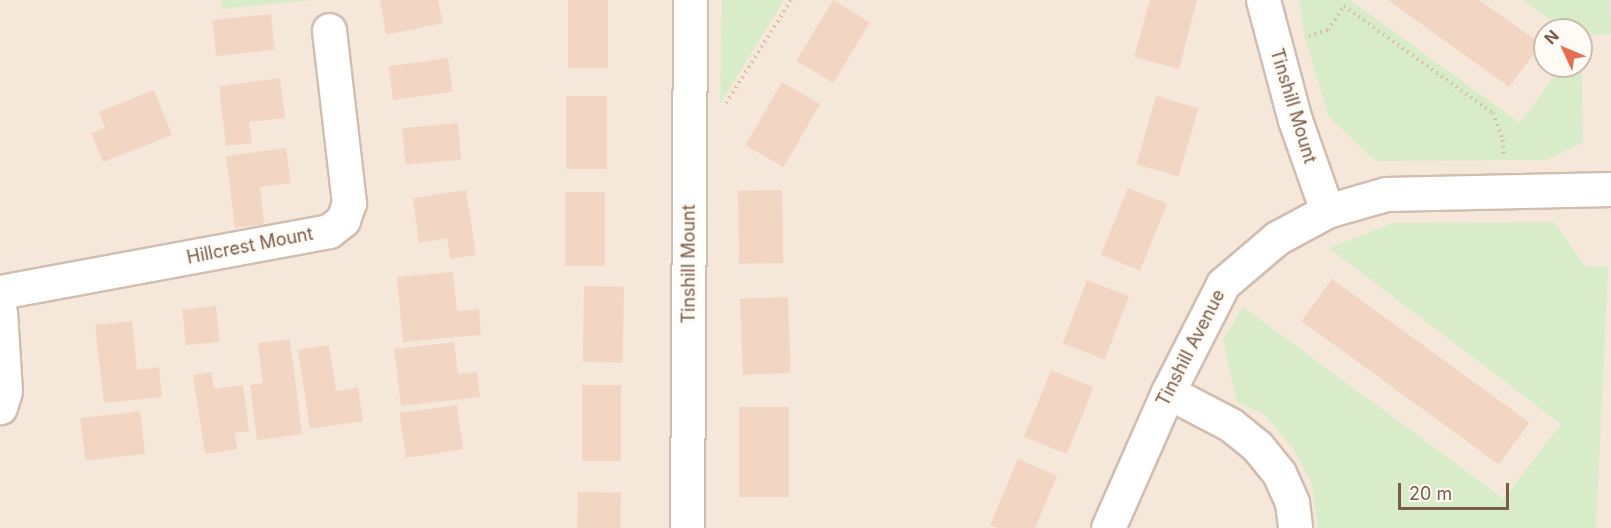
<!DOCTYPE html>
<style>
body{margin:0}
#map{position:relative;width:1611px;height:528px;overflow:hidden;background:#fdf6ec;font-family:Inter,sans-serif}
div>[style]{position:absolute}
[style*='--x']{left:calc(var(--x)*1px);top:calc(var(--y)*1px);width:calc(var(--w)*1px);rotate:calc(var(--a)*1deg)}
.residential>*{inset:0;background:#f5e8da}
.green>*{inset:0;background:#d8ecc9}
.building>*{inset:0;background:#f3d5c3;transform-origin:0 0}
.path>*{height:4px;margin-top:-2px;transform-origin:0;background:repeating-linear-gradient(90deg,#d9b8a5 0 1.5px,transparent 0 6px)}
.roads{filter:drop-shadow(2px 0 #d1beb0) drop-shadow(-2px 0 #d1beb0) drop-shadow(0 2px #d1beb0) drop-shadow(0 -2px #d1beb0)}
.street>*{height:33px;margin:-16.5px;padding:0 16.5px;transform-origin:16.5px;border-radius:16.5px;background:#fff}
span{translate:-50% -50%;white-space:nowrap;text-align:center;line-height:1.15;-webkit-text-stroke:4.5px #fffaf3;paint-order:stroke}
.street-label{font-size:18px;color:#7a5c4d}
.north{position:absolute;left:1533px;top:18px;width:60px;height:60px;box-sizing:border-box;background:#fffaf3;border:2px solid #cabbb1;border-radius:50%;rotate:314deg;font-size:16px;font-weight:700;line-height:24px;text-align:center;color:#7a5c4d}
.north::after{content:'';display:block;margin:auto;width:21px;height:27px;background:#e76f51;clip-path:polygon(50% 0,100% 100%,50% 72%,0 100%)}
.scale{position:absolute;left:1398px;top:483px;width:111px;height:27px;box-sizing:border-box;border:3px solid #7a5c4d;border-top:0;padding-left:8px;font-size:18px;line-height:21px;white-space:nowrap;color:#7a5c4d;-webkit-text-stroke:4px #fffaf3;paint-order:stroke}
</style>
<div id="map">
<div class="residential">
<div style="clip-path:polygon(evenodd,0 0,1611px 0,1611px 528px,0 528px,0 0,1545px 30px,1581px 30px,1581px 66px,1545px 66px,1545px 30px)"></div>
</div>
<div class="green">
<div style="clip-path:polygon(221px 0,312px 0,221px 9px)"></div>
<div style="clip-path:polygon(722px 0,784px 0,720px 104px)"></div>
<div style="clip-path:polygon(1299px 0,1350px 0,1520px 123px,1561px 66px,1581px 66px,1581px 46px,1583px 142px,1546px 160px,1376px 161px,1329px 117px,1304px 35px)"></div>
<div style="clip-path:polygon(1523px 0,1610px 0,1611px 34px,1581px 35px,1581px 30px,1559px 30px,1558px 25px)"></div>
<div style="clip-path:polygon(1554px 222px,1585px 266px,1608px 267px,1596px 528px,1318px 528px,1312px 484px,1293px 448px,1265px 415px,1237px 402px,1223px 340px,1243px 307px,1504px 499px,1561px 424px,1329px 248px,1393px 223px)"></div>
</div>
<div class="building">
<div style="clip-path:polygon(380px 0,438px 0,443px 23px,386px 35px)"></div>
<div style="left:568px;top:0;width:40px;height:68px"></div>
<div style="left:833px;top:0;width:43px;height:71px;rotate:31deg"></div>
<div style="clip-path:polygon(1150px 0,1197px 0,1179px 69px,1134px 57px)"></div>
<div style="clip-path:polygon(1388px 0,1479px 0,1541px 44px,1509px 87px)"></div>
<div style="left:271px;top:14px;width:36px;height:59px;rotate:84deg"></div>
<div style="left:448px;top:58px;width:34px;height:60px;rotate:82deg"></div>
<div style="clip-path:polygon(280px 78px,285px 118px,249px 122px,252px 143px,226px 146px,219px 86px)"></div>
<div style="left:782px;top:82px;width:44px;height:73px;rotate:30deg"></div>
<div style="clip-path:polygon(154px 90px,172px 135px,103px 162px,91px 133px,105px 128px,99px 112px)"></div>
<div style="left:566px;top:96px;width:41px;height:73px"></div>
<div style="left:1156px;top:96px;width:44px;height:71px;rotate:16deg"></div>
<div style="left:458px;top:123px;width:37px;height:56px;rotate:85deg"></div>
<div style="clip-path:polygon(286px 148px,291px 183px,260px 187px,264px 224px,235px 228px,226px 156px)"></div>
<div style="left:1128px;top:188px;width:42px;height:72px;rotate:22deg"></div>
<div style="clip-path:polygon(466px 190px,476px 255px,450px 259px,447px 238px,419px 243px,413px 198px)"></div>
<div style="left:782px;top:190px;width:73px;height:44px;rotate:89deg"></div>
<div style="left:565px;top:192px;width:40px;height:74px"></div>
<div style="clip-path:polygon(453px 272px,457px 311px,479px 309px,481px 335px,403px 342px,397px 277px)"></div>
<div style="left:1332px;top:279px;width:244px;height:52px;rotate:36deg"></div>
<div style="left:1087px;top:280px;width:45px;height:68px;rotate:21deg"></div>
<div style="left:584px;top:286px;width:40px;height:76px;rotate:1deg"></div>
<div style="left:788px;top:297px;width:76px;height:48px;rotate:88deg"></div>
<div style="left:216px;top:306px;width:36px;height:34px;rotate:84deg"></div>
<div style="clip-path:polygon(132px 321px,137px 370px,159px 367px,162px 397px,104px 403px,95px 325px)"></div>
<div style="clip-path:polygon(290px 339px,302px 434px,257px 440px,250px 385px,263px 383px,258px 343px)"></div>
<div style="clip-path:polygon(454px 342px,458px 374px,477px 372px,480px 397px,401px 406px,394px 349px)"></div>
<div style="clip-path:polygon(329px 345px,336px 391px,358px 387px,363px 421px,310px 429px,298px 350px)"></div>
<div style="left:1051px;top:370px;width:46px;height:72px;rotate:22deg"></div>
<div style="clip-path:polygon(211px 372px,214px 389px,243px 385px,249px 431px,235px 433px,237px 449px,205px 454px,193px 375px)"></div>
<div style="left:582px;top:385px;width:39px;height:76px"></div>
<div style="left:457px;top:405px;width:45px;height:58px;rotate:82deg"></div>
<div style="left:739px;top:407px;width:50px;height:90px"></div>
<div style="left:140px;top:411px;width:43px;height:60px;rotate:83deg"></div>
<div style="clip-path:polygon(1018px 459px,1057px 476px,1035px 528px,998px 528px,990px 525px)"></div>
<div style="left:578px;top:492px;width:43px;height:36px;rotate:1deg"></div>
</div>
<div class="path">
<div style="--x:1309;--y:36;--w:20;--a:-18"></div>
<div style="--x:1328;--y:30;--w:29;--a:-56"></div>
<div style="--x:1344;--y:6;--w:183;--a:35.7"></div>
<div style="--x:1493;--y:113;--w:29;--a:70"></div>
<div style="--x:1503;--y:140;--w:17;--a:87"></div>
<div style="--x:726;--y:103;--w:122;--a:-57.7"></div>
</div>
<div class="roads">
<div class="street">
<div style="--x:1263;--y:0;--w:124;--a:75.1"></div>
<div style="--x:1295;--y:120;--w:96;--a:70.6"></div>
<div style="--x:0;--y:292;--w:335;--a:-10.5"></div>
<div style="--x:329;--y:231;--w:18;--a:-38"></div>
<div style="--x:343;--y:220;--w:18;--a:-71"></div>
<div style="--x:349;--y:203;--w:174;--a:-96.6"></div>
<div style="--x:0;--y:312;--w:79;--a:86.4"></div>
<div style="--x:5;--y:391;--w:17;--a:107"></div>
<div style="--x:1168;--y:392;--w:71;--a:27.6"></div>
<div style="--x:1231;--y:425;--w:33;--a:39"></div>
<div style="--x:1257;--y:446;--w:35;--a:51"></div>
<div style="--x:1279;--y:473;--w:32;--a:66"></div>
<div style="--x:1292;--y:502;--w:26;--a:83"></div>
<div style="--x:687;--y:528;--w:528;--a:-89.67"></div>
<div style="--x:1108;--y:528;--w:149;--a:-66.2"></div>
<div style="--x:1168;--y:392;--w:121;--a:-63"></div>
<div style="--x:1223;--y:284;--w:71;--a:-40.4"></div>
<div style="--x:1277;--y:238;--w:57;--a:-28.4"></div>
<div style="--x:1327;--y:211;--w:61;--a:-16.1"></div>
<div style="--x:1386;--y:194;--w:225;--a:-1.3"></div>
</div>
</div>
<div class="street-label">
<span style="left:1293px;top:106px;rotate:73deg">Tinshill Mount</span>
<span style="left:250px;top:246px;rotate:-11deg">Hillcrest Mount</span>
<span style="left:689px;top:264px;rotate:-90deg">Tinshill Mount</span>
<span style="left:1191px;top:348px;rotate:-63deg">Tinshill Avenue</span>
</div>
<div class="north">N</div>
<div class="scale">20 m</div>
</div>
